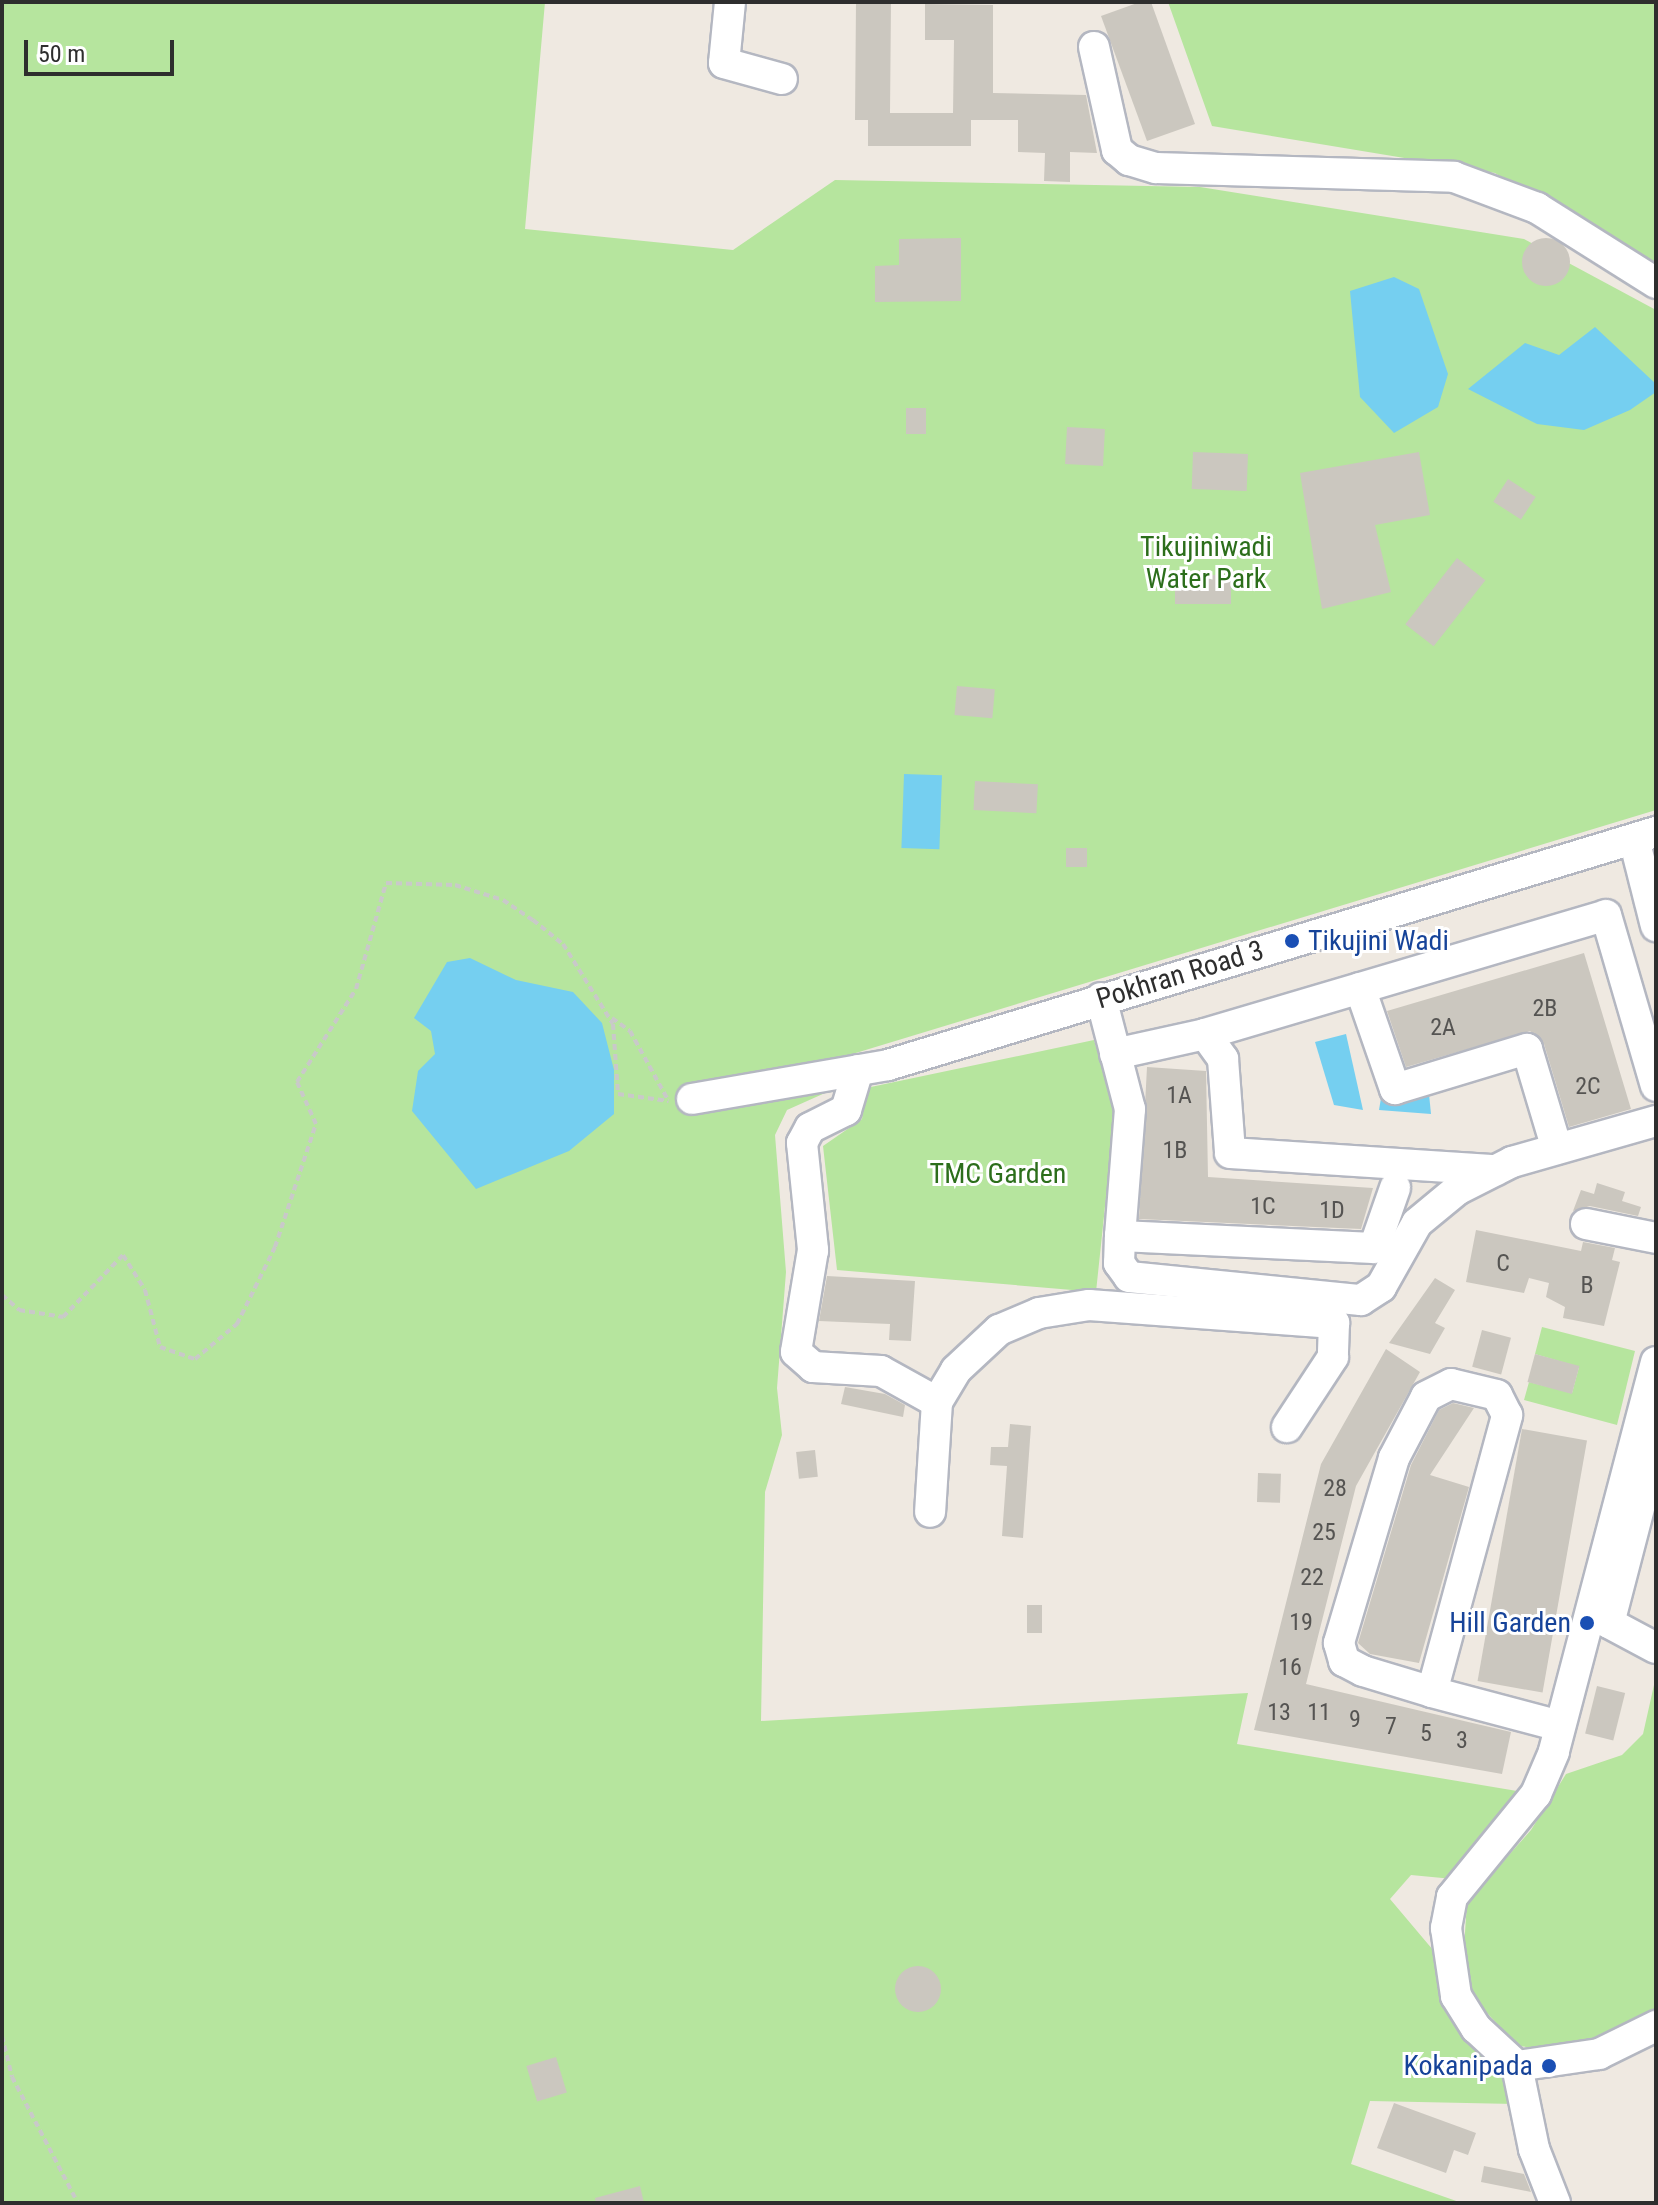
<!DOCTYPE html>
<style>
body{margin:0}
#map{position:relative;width:1658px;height:2205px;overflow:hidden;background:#efe9e1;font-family:"Roboto Condensed",sans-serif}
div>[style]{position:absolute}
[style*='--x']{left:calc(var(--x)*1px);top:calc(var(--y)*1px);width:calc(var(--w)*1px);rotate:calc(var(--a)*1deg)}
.green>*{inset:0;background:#b6e59e}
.water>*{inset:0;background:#75cff0;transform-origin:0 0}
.building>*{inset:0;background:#cbc7bf;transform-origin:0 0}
.round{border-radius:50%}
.path>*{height:4px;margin-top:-2px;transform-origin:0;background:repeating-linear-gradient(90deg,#c9c9c9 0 6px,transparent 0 10px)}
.roads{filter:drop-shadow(2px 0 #b4b7c1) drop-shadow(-2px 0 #b4b7c1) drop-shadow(0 2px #b4b7c1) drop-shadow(0 -2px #b4b7c1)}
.minor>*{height:30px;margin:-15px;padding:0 15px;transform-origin:15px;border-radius:15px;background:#fff}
.dots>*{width:22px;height:22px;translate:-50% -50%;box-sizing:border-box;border:4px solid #fff;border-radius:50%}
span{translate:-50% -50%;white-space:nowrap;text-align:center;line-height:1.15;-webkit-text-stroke:6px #fff;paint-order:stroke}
.number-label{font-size:24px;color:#555452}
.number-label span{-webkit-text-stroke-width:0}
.park-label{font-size:28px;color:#2c6e1b}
.transit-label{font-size:28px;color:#164399}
.left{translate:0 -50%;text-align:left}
.right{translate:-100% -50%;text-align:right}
.street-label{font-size:28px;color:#2e2e2e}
.frame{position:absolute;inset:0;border:4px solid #2e2e2e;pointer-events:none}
.scale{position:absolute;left:24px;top:40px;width:150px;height:36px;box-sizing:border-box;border:4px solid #2e2e2e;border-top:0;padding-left:10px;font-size:24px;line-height:28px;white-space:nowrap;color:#2e2e2e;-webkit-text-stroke:6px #fff;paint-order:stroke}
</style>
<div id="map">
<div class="green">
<div style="clip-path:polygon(2px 2px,545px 2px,525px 229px,733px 250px,835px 180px,1200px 187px,1524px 239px,1656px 310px,1656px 810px,836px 1059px,834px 1089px,787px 1110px,775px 1135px,786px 1272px,777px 1388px,782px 1435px,765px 1492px,761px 1721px,1248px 1693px,1237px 1744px,1523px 1792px,1453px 1879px,1411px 1875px,1390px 1899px,1433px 1950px,1461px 2037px,1510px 2074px,1515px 2104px,1370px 2101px,1351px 2164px,1462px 2203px,2px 2203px)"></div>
<div style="clip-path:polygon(1168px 2px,1656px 2px,1656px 275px,1495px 173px,1212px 126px)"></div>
<div style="clip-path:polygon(1094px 1040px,1115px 1112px,1096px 1292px,837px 1270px,823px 1146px,862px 1119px,866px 1088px)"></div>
<div style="clip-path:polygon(1542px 1327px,1635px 1351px,1617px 1425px,1524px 1400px,1529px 1382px,1572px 1393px,1579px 1367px,1535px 1354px)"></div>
<div style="clip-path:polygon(1656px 1676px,1656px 2010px,1564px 2051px,1518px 2046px,1470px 1995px,1463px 1963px,1467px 1902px,1531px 1830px,1566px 1774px,1622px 1755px,1643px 1734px)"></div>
</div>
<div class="water">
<div style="clip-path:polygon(1394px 277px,1419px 289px,1448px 374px,1438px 407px,1394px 433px,1360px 397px,1350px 291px)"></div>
<div style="clip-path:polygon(1595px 327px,1656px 384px,1656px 392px,1630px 410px,1584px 430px,1537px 424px,1468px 389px,1525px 343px,1559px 355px)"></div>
<div style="left:904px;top:774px;width:38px;height:74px;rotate:2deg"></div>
<div style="clip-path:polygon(470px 958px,516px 980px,573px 992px,602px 1023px,614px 1070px,614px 1114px,569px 1151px,476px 1189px,412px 1111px,418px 1071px,435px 1054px,431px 1031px,414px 1018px,447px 962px)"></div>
<div style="clip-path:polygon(1346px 1034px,1363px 1110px,1334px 1105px,1315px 1042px)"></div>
<div style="clip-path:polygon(1428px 1084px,1431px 1114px,1379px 1110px,1381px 1098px)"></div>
</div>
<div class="building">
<div style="clip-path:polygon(856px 2px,891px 2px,890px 113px,953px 113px,954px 40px,925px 40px,925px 4px,993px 5px,993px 93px,1086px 95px,1097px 153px,1070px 152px,1070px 182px,1044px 181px,1045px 153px,1018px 152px,1018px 120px,971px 120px,971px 146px,868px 146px,868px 120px,855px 120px)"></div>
<div style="clip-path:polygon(1140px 2px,1151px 2px,1195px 124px,1147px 141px,1101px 16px)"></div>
<div class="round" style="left:1522px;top:238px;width:48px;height:48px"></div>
<div style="clip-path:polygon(961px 238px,961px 301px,875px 302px,875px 266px,899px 265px,899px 239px)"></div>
<div style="left:926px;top:408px;width:26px;height:20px;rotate:90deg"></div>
<div style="left:1067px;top:427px;width:38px;height:37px;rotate:3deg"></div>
<div style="left:1193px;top:452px;width:55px;height:37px;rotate:2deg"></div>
<div style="clip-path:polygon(1419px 452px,1430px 515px,1375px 525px,1391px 592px,1322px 609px,1300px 473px)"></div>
<div style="left:1508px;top:479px;width:33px;height:27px;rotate:33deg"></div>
<div style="left:1457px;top:558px;width:36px;height:84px;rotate:38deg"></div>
<div style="left:1175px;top:575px;width:56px;height:29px"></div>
<div style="left:957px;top:686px;width:38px;height:29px;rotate:5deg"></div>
<div style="left:975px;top:781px;width:63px;height:29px;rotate:3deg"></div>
<div style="left:1066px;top:848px;width:21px;height:19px"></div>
<div style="clip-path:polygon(1584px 953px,1631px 1109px,1569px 1127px,1544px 1044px,1530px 1031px,1406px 1067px,1387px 1011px)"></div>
<div style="clip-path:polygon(1147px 1067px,1206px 1071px,1208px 1177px,1373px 1188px,1361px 1229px,1139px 1219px)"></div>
<div style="clip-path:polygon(1597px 1183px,1625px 1192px,1622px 1201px,1641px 1207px,1638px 1216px,1590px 1206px,1573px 1211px,1581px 1190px,1594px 1194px)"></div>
<div style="clip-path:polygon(1476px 1230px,1581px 1251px,1583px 1242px,1615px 1248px,1612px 1260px,1620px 1262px,1604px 1326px,1563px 1318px,1565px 1307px,1546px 1297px,1549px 1283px,1529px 1278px,1524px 1293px,1466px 1282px)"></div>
<div style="clip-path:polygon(827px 1276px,915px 1281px,911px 1341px,889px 1340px,890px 1324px,819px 1321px)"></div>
<div style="clip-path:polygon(1435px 1278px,1455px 1290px,1435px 1323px,1445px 1328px,1430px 1354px,1389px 1343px)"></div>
<div style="left:1482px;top:1330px;width:30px;height:38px;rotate:15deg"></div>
<div style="clip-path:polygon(1386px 1349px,1420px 1372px,1356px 1486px,1306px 1684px,1511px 1732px,1502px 1774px,1254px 1730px,1321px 1464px)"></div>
<div style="left:1535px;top:1354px;width:46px;height:29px;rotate:15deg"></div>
<div style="clip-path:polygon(845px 1387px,885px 1394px,905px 1405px,903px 1417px,841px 1404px)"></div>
<div style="clip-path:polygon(1453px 1403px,1474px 1408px,1430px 1475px,1469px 1487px,1419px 1663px,1370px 1654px,1358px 1643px,1411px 1465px,1439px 1410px)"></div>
<div style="clip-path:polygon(1010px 1424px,1031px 1426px,1023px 1538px,1002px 1536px,1007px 1466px,990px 1465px,991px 1447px,1008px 1447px)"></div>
<div style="left:1522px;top:1429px;width:66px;height:256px;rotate:10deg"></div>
<div style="left:815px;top:1450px;width:27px;height:19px;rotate:84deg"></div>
<div style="left:1258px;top:1473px;width:23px;height:29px;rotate:2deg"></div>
<div style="left:1027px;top:1605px;width:15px;height:28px"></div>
<div style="left:1597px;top:1686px;width:29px;height:49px;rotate:14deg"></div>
<div class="round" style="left:895px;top:1966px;width:46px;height:46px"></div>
<div style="left:556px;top:2057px;width:37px;height:31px;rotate:73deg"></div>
<div style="clip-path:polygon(1394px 2103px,1476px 2133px,1468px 2155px,1454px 2150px,1446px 2173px,1377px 2148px)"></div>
<div style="clip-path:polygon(1484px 2166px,1524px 2174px,1531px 2192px,1481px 2182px)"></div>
<div style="clip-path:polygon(640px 2186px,644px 2203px,596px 2203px,595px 2198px)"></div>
</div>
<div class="path">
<div style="--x:612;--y:1018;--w:22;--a:36"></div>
<div style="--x:630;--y:1031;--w:77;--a:61.1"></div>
<div style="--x:2;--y:1295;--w:23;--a:41"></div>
<div style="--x:19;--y:1310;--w:45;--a:9"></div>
<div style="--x:63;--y:1317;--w:86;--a:-45.9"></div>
<div style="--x:123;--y:1255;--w:41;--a:57.8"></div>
<div style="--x:145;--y:1290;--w:59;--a:75.3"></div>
<div style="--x:160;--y:1347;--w:37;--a:19"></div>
<div style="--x:195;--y:1359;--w:55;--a:-39.8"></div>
<div style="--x:237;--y:1324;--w:86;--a:-63.7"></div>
<div style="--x:275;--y:1247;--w:130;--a:-71.6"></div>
<div style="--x:316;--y:1124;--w:46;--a:-114.3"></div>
<div style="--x:297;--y:1082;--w:110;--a:-57.6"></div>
<div style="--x:356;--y:989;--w:110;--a:-74.2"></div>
<div style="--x:386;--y:883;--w:69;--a:1.7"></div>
<div style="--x:455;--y:885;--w:50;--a:17.4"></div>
<div style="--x:503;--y:900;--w:36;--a:34"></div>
<div style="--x:533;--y:920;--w:38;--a:39"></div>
<div style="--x:563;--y:944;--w:94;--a:58"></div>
<div style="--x:613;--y:1024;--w:70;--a:85.9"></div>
<div style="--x:618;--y:1094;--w:51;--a:7.8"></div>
<div style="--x:2;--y:1723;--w:40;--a:90"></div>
<div style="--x:2;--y:2036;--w:42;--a:76.3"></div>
<div style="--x:12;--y:2077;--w:142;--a:62.4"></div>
</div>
<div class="roads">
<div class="minor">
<div style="--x:730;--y:2;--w:61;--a:95.6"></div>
<div style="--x:724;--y:63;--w:60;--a:15.4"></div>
<div style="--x:1094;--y:47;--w:106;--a:77.4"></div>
<div style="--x:1117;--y:150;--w:16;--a:40"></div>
<div style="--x:1129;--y:160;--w:28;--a:17"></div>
<div style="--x:1156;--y:168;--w:298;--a:1.7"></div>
<div style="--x:1454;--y:177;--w:89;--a:20.5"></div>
<div style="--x:1537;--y:208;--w:141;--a:32.2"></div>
<div style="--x:1634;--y:839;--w:90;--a:75.8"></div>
<div style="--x:1360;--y:988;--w:107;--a:70.9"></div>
<div style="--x:1395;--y:1089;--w:138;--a:-16.9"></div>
<div style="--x:1527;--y:1049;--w:104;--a:73.3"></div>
<div style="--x:1101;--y:998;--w:115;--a:75.4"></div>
<div style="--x:1130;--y:1109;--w:127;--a:94.5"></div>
<div style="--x:1120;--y:1236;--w:27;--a:92"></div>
<div style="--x:1119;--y:1263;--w:17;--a:54"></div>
<div style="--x:1129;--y:1277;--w:233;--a:5.7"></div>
<div style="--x:1361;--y:1300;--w:24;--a:-33"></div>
<div style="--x:1381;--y:1287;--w:73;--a:-60.6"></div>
<div style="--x:1417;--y:1223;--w:52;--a:-39.5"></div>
<div style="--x:1457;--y:1190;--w:62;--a:-27"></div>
<div style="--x:1512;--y:1162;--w:150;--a:-15.9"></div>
<div style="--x:1205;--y:1034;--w:418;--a:-16.5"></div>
<div style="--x:1606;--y:915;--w:178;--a:73.7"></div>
<div style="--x:1115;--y:1054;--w:92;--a:-12.5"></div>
<div style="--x:1205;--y:1034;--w:31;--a:54"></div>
<div style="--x:1223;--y:1059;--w:94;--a:85.7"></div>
<div style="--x:1230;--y:1153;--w:266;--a:3.7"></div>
<div style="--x:858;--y:1070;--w:42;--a:106.7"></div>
<div style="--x:846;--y:1110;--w:40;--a:153.4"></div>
<div style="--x:810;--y:1128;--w:17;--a:118"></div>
<div style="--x:802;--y:1143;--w:108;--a:84.1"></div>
<div style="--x:813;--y:1250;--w:103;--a:99.5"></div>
<div style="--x:796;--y:1352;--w:23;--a:41"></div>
<div style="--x:813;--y:1367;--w:68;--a:3.4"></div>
<div style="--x:881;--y:1371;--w:64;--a:29"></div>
<div style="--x:937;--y:1402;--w:110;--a:93.6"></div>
<div style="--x:692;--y:1099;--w:199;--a:-9.8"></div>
<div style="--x:888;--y:1065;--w:803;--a:-16.88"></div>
<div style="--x:1586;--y:1224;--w:71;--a:11.3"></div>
<div style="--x:1120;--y:1236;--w:254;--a:2.7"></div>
<div style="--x:1374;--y:1248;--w:64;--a:-70.7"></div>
<div style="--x:1656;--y:1362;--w:403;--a:104.7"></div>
<div style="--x:1554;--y:1752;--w:46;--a:113.2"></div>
<div style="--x:1536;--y:1794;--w:133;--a:129.2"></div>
<div style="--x:1452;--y:1897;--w:32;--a:101"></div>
<div style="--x:1446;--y:1928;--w:69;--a:81.6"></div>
<div style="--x:1456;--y:1996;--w:38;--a:58"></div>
<div style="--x:1476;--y:2028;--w:56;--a:42.8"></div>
<div style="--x:1517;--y:2066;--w:83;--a:-8.3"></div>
<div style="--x:1599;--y:2054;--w:64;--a:-26.2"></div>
<div style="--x:937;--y:1402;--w:37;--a:-59"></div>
<div style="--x:956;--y:1370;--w:59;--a:-42.9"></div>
<div style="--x:999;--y:1330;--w:43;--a:-23"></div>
<div style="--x:1039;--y:1313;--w:51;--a:-9.1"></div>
<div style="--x:1089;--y:1305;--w:246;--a:4.2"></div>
<div style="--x:1334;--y:1323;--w:34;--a:92"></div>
<div style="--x:1333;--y:1357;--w:84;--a:123.3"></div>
<div style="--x:1656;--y:1443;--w:186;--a:104.6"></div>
<div style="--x:1609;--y:1623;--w:53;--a:28"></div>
<div style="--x:1432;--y:1692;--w:287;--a:-74.8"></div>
<div style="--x:1507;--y:1415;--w:22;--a:-117"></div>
<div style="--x:1497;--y:1395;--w:47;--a:-166.6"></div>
<div style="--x:1451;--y:1384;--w:28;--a:153"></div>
<div style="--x:1426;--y:1397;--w:69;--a:117.7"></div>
<div style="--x:1394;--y:1458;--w:193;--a:106.6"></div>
<div style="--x:1339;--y:1643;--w:19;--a:74"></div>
<div style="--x:1344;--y:1661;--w:21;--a:28"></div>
<div style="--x:1363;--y:1671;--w:72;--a:16.9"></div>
<div style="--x:1432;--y:1692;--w:132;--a:14.9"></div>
<div style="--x:1517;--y:2066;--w:85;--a:78.4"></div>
<div style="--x:1534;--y:2149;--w:58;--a:68.7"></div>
</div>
</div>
<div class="dots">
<div style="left:1292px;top:941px;background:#1a4fb4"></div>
<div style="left:1587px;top:1623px;background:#1a4fb4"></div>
<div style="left:1549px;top:2066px;background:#1a4fb4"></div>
</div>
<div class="number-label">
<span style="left:1545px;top:1009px">2B</span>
<span style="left:1443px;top:1028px">2A</span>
<span style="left:1588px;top:1087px">2C</span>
<span style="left:1179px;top:1096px">1A</span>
<span style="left:1175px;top:1151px">1B</span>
<span style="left:1263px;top:1207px">1C</span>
<span style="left:1332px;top:1211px">1D</span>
<span style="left:1503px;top:1264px">C</span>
<span style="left:1587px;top:1286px">B</span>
<span style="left:1335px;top:1489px">28</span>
<span style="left:1324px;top:1533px">25</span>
<span style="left:1312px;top:1578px">22</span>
<span style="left:1301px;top:1623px">19</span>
<span style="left:1290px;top:1668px">16</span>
<span style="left:1279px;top:1713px">13</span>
<span style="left:1319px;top:1713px">11</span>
<span style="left:1355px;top:1720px">9</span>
<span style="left:1391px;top:1727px">7</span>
<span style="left:1426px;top:1734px">5</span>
<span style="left:1462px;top:1741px">3</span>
</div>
<div class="park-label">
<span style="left:1206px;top:563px">Tikujiniwadi<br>Water Park</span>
<span style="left:998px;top:1174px">TMC Garden</span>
</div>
<div class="transit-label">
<span class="left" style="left:1308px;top:941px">Tikujini Wadi</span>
<span class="right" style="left:1571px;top:1623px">Hill Garden</span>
<span class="right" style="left:1533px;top:2066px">Kokanipada</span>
</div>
<div class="street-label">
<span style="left:1180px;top:975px;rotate:-17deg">Pokhran Road 3</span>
</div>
<div class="frame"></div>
<div class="scale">50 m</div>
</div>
